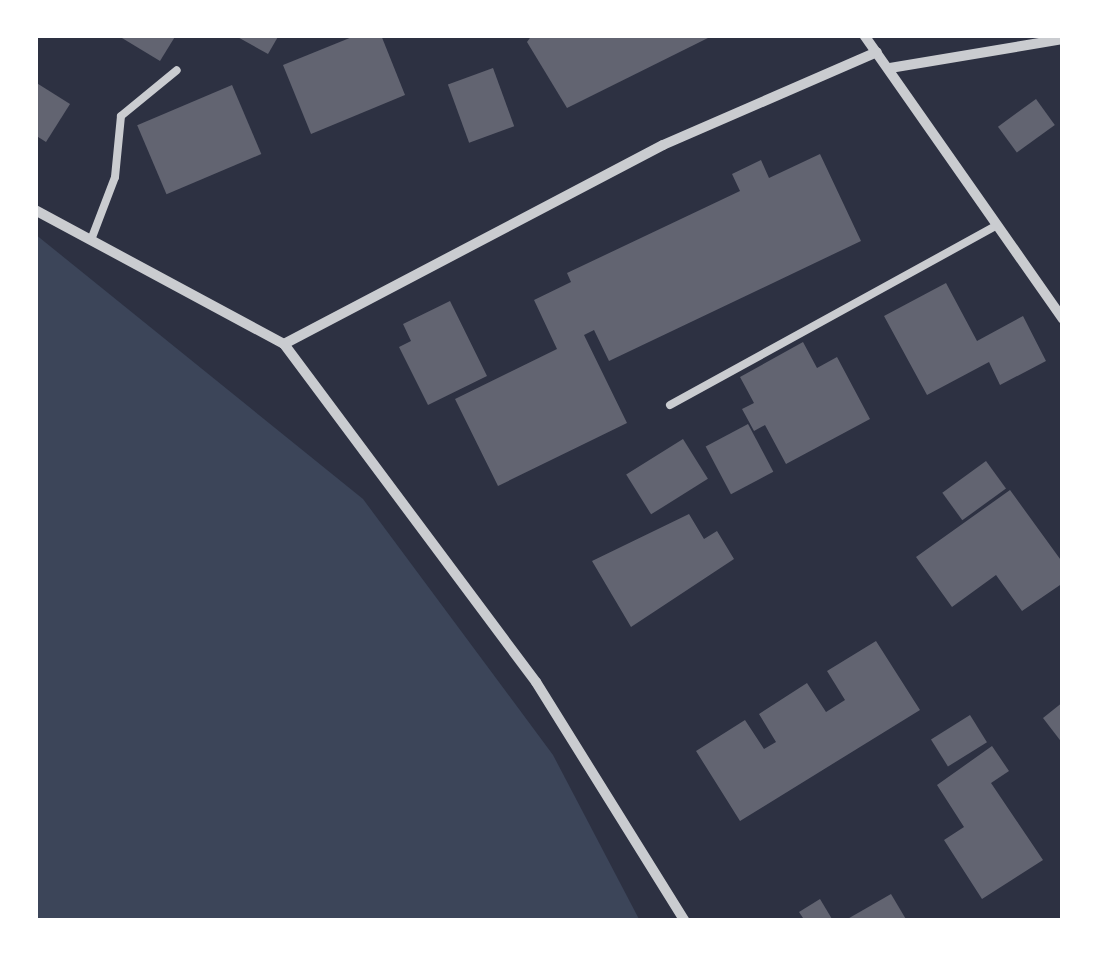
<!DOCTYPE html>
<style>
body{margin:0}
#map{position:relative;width:1098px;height:956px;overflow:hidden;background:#2d3142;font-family:Inter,sans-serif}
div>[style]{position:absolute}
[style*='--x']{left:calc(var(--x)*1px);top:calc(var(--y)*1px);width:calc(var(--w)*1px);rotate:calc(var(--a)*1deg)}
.green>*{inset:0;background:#3c4559}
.building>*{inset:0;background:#626471;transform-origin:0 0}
.service>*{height:8px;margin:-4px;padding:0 4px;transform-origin:4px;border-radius:4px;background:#caccd0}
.minor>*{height:10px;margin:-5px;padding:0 5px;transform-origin:5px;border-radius:5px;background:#caccd0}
span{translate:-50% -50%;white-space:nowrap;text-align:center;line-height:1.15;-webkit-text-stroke:8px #fff;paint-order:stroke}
.frame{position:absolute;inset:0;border:38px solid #fff;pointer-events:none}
</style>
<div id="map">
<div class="green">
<div style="clip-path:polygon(35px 234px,363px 499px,553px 755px,640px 921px,35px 921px)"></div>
</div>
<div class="building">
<div style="clip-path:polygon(117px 35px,176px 35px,160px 61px)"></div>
<div style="clip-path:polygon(234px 35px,279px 35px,268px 54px)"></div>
<div style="clip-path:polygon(357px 35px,381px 35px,405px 95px,311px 134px,283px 65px)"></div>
<div style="clip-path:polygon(532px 35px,714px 35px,567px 108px,527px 42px)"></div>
<div style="left:493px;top:68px;width:62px;height:48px;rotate:70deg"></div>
<div style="clip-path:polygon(35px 82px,70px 104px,46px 142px,35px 135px)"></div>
<div style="left:232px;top:85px;width:75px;height:103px;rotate:67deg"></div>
<div style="left:1036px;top:99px;width:32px;height:47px;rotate:54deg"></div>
<div style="clip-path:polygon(820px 154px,861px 241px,609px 361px,594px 330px,584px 335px,627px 423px,498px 486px,455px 399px,557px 349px,534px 300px,571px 282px,567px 273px,740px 191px,732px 174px,761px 160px,769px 178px)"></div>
<div style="clip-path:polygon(946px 283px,977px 341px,1023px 316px,1046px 361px,1000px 385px,989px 362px,927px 395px,884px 316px)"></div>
<div style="clip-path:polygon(450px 301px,487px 376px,428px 405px,399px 347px,411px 341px,403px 324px)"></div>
<div style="clip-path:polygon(803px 342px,817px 368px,837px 357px,870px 419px,786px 464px,765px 425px,754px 431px,742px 409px,754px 403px,740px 377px)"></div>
<div style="left:748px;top:424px;width:54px;height:48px;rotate:62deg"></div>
<div style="left:683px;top:439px;width:47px;height:67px;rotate:58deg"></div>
<div style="left:986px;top:461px;width:34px;height:54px;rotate:54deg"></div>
<div style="clip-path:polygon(1010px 490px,1063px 563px,1063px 583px,1022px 611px,996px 575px,952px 607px,916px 557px)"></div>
<div style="clip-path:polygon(689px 514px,704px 539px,717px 531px,734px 559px,631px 627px,592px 561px)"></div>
<div style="clip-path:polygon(876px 641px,920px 710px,740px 821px,696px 751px,745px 720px,764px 749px,776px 742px,759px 714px,807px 683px,826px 712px,845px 700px,827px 671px)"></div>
<div style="clip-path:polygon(1063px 702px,1063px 744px,1043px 718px)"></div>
<div style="left:970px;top:715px;width:32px;height:46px;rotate:58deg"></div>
<div style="clip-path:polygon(992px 746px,1009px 771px,991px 783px,1043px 860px,982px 899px,944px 840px,964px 827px,937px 785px)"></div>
<div style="clip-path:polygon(891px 894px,907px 921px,844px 921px)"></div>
<div style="clip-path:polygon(820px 899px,832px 919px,805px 921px,799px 912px)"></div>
</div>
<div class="service">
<div style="--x:91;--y:240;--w:67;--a:-69.1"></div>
<div style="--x:115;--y:177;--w:61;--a:-84.4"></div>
<div style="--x:121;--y:116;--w:72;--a:-39.4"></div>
<div style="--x:670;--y:405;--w:373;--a:-28.8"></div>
</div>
<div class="minor">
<div style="--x:864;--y:35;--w:347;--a:55"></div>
<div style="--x:890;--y:68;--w:175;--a:-9.5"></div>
<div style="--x:35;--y:210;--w:283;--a:28.3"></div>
<div style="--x:284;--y:344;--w:422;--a:53.3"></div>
<div style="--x:536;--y:682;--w:282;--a:58.1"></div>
<div style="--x:284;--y:344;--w:428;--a:-27.7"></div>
<div style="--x:663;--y:145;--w:233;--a:-23.5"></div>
</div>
<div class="frame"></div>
</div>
